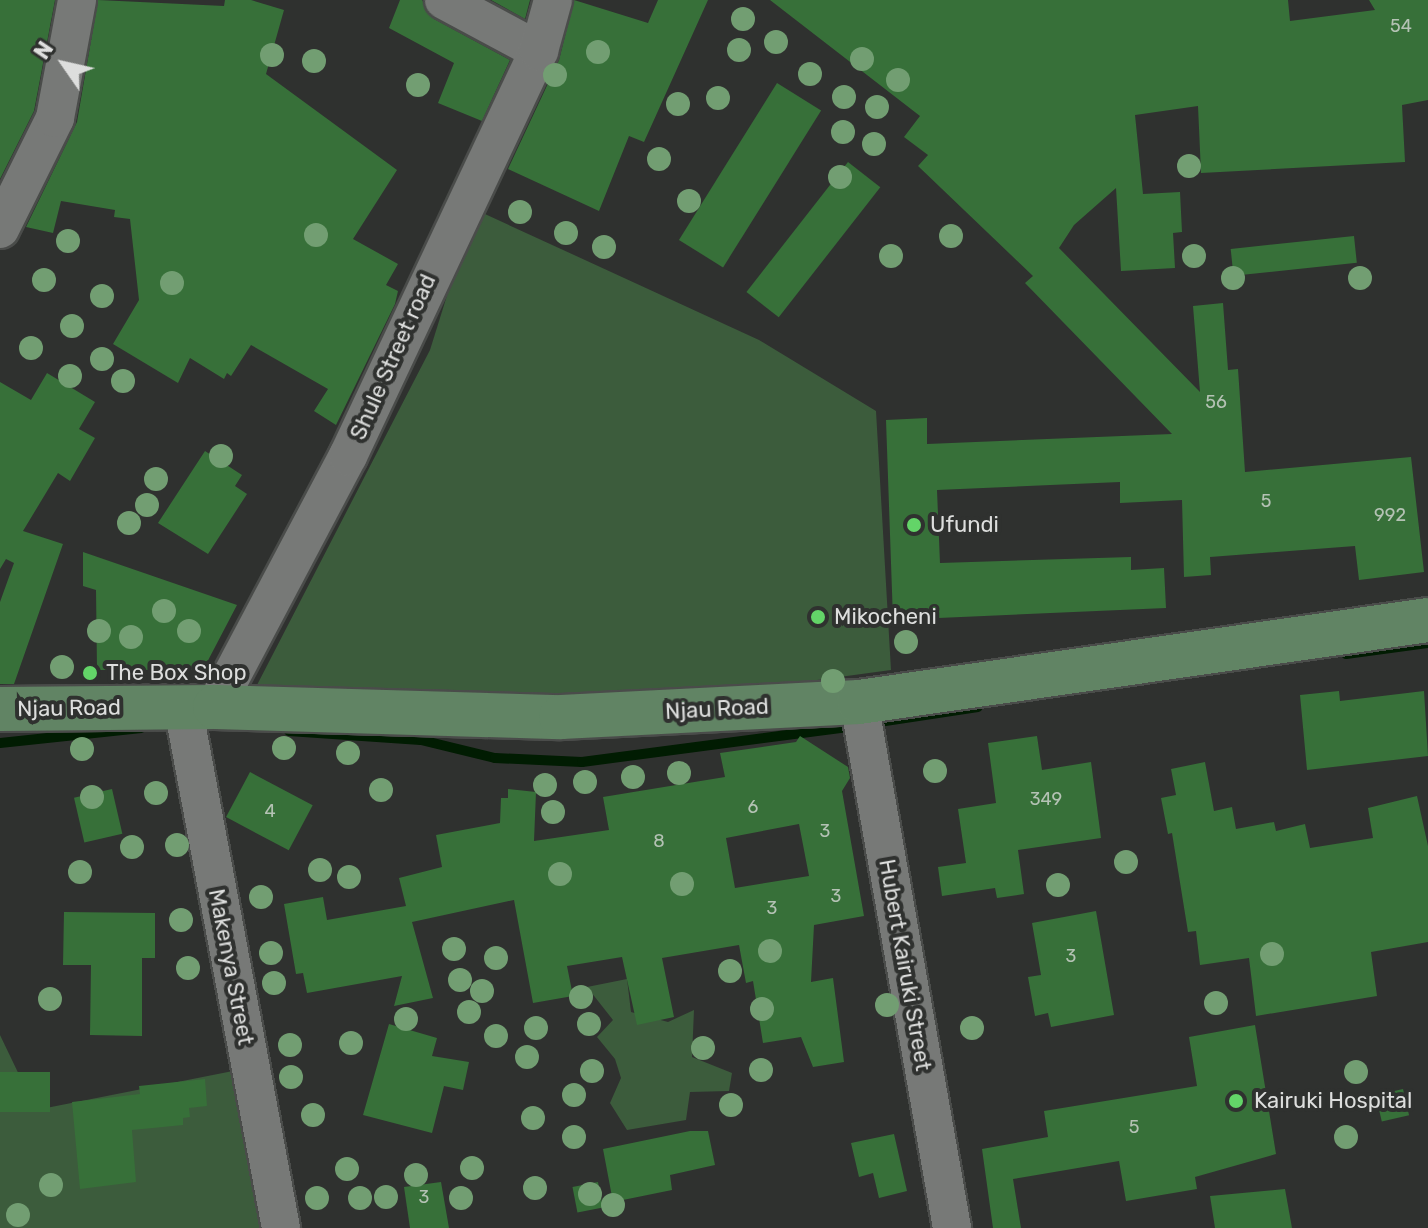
<!DOCTYPE html>
<style>
body{margin:0}
#map{position:relative;width:1428px;height:1228px;overflow:hidden;background:#2f312f;font-family:Rubik,sans-serif}
div>[style]{position:absolute}
[style*='--x']{left:calc(var(--x)*1px);top:calc(var(--y)*1px);width:calc(var(--w)*1px);rotate:calc(var(--a)*1deg)}
.green>*{inset:0;background:#3c5c3c}
.stream>*{height:10px;margin:-5px;padding:0 5px;transform-origin:5px;border-radius:5px;background:#011c02}
.building>*{inset:0;background:#377039;transform-origin:0 0}
.roads{filter:drop-shadow(2px 0 #4a4c4a) drop-shadow(-2px 0 #4a4c4a) drop-shadow(0 2px #4a4c4a) drop-shadow(0 -2px #4a4c4a)}
.street>*{height:38px;margin:-19px;padding:0 19px;transform-origin:19px;border-radius:19px;background:#777977}
.secondary>*{height:44px;margin:-22px;padding:0 22px;transform-origin:22px;border-radius:22px;background:#618464}
.trees>*{width:24px;height:24px;margin:-12px;border-radius:50%;background:#729e72}
.dots>*{width:22px;height:22px;translate:-50% -50%;box-sizing:border-box;border:4px solid #2f312f;border-radius:50%}
span{translate:-50% -50%;white-space:nowrap;text-align:center;line-height:1.15;-webkit-text-stroke:8px #2f312f;paint-order:stroke}
.number-label{font-size:18px;color:#b4c2b4}
.number-label span{-webkit-text-stroke-width:0}
.street-label{font-size:22px;color:#dddedd}
.poi-label{font-size:22px;color:#dddedd}
.left{translate:0 -50%;text-align:left}
.north{position:absolute;left:24px;top:24px;width:80px;height:80px;-webkit-text-stroke:6px #2f312f;paint-order:stroke;rotate:304deg;font-size:22px;font-weight:700;line-height:32px;text-align:center;color:#dddedd}
.north::after{content:'';display:block;margin:auto;width:28px;height:36px;background:#dddedd;clip-path:polygon(50% 0,100% 100%,50% 72%,0 100%)}
</style>
<div id="map">
<div class="green">
<div style="clip-path:polygon(474px 209px,759px 340px,876px 411px,891px 670px,700px 696px,440px 697px,257px 685px,430px 350px)"></div>
<div style="clip-path:polygon(627px 979px,631px 1012px,668px 1022px,694px 1010px,692px 1057px,732px 1073px,729px 1091px,690px 1092px,686px 1120px,627px 1130px,610px 1103px,621px 1078px,615px 1059px,597px 1037px,613px 1020px,587px 987px)"></div>
<div style="clip-path:polygon(0 1035px,36px 1110px,238px 1070px,268px 1228px,0 1228px)"></div>
</div>
<div class="stream">
<div style="--x:1346;--y:654;--w:83;--a:-7.6"></div>
<div style="--x:872;--y:723;--w:107;--a:-8.6"></div>
<div style="--x:289;--y:731;--w:132;--a:3.9"></div>
<div style="--x:421;--y:740;--w:76;--a:13.7"></div>
<div style="--x:495;--y:758;--w:87;--a:2.6"></div>
<div style="--x:582;--y:762;--w:276;--a:-7.5"></div>
<div style="--x:0;--y:743;--w:142;--a:-6.1"></div>
</div>
<div class="building">
<div style="clip-path:polygon(0 0,55px 0,34px 111px,0 179px)"></div>
<div style="clip-path:polygon(98px 0,224px 6px,225px 0,251px 0,284px 10px,266px 74px,397px 170px,353px 239px,398px 264px,386px 285px,398px 291px,395px 304px,336px 425px,314px 411px,328px 389px,251px 345px,231px 376px,227px 373px,224px 379px,190px 358px,178px 383px,113px 344px,139px 300px,130px 219px,114px 217px,115px 210px,61px 201px,53px 233px,26px 227px,77px 122px)"></div>
<div style="clip-path:polygon(400px 0,422px 0,434px 19px,510px 60px,482px 121px,438px 103px,454px 63px,389px 28px)"></div>
<div style="clip-path:polygon(491px 0,530px 0,525px 19px)"></div>
<div style="clip-path:polygon(574px 0,648px 23px,658px 0,708px 0,644px 142px,629px 136px,599px 211px,508px 169px,559px 60px)"></div>
<div style="clip-path:polygon(770px 0,1288px 0,1290px 21px,1375px 10px,1369px 0,1428px 0,1428px 100px,1402px 105px,1405px 162px,1201px 173px,1198px 106px,1135px 115px,1143px 194px,1180px 192px,1182px 232px,1173px 233px,1175px 268px,1121px 271px,1116px 188px,1074px 225px,1059px 248px,1200px 392px,1193px 306px,1223px 303px,1228px 370px,1238px 369px,1245px 472px,1411px 457px,1424px 572px,1359px 580px,1355px 546px,1210px 557px,1211px 575px,1184px 577px,1182px 500px,1120px 503px,1120px 482px,937px 490px,940px 563px,1131px 557px,1131px 570px,1164px 568px,1166px 608px,893px 620px,886px 420px,927px 418px,927px 444px,1172px 434px,1025px 283px,1033px 276px,918px 166px,928px 155px,904px 137px,920px 116px)"></div>
<div style="left:777px;top:83px;width:52px;height:185px;rotate:32deg"></div>
<div style="left:848px;top:162px;width:41px;height:165px;rotate:38deg"></div>
<div style="left:1354px;top:236px;width:27px;height:124px;rotate:84deg"></div>
<div style="clip-path:polygon(47px 373px,95px 402px,79px 429px,95px 438px,70px 481px,58px 473px,23px 531px,63px 544px,14px 684px,0 684px,0 602px,14px 563px,6px 559px,0 569px,0 382px,31px 400px)"></div>
<div style="clip-path:polygon(205px 451px,242px 475px,235px 486px,247px 494px,208px 554px,158px 523px)"></div>
<div style="clip-path:polygon(83px 552px,237px 605px,203px 670px,97px 670px,96px 590px,83px 586px)"></div>
<div style="clip-path:polygon(1339px 691px,1340px 701px,1424px 691px,1428px 756px,1307px 770px,1300px 695px)"></div>
<div style="clip-path:polygon(evenodd,800px 736px,848px 767px,850px 778px,842px 791px,864px 916px,814px 925px,811px 982px,833px 978px,844px 1062px,813px 1067px,801px 1037px,763px 1043px,753px 981px,746px 983px,739px 945px,662px 958px,674px 1017px,637px 1025px,622px 957px,567px 966px,573px 996px,533px 1003px,514px 900px,412px 922px,433px 998px,394px 1006px,402px 976px,307px 993px,303px 973px,296px 974px,284px 904px,323px 897px,327px 920px,406px 906px,399px 878px,442px 867px,436px 835px,500px 823px,501px 798px,508px 798px,508px 789px,536px 792px,534px 841px,609px 830px,603px 797px,725px 777px,720px 753px,796px 742px,800px 736px,799px 824px,809px 876px,735px 888px,726px 838px,799px 824px)"></div>
<div style="clip-path:polygon(1037px 736px,1042px 770px,1091px 762px,1101px 838px,1018px 850px,1024px 894px,997px 898px,995px 888px,942px 896px,938px 867px,966px 863px,958px 809px,996px 803px,988px 743px)"></div>
<div style="clip-path:polygon(1205px 762px,1214px 811px,1232px 807px,1236px 829px,1274px 822px,1276px 831px,1305px 824px,1310px 848px,1373px 838px,1368px 808px,1417px 796px,1428px 846px,1428px 942px,1371px 952px,1377px 996px,1256px 1016px,1249px 958px,1200px 965px,1196px 931px,1188px 932px,1172px 833px,1168px 834px,1161px 798px,1176px 795px,1171px 769px)"></div>
<div style="left:250px;top:772px;width:71px;height:51px;rotate:28deg"></div>
<div style="left:112px;top:789px;width:46px;height:39px;rotate:77deg"></div>
<div style="clip-path:polygon(1096px 911px,1114px 1015px,1051px 1027px,1048px 1013px,1035px 1016px,1028px 977px,1041px 975px,1032px 923px)"></div>
<div style="clip-path:polygon(64px 912px,155px 913px,155px 958px,142px 958px,142px 1036px,90px 1035px,91px 965px,63px 965px)"></div>
<div style="clip-path:polygon(389px 1024px,437px 1038px,432px 1056px,469px 1062px,463px 1090px,444px 1086px,432px 1133px,363px 1115px)"></div>
<div style="clip-path:polygon(1255px 1025px,1276px 1154px,1195px 1177px,1197px 1189px,1126px 1201px,1119px 1161px,1013px 1179px,1021px 1228px,993px 1228px,982px 1149px,1048px 1137px,1044px 1111px,1197px 1086px,1189px 1037px)"></div>
<div style="left:0;top:1072px;width:50px;height:40px"></div>
<div style="clip-path:polygon(205px 1079px,207px 1106px,189px 1108px,190px 1117px,183px 1118px,183px 1125px,132px 1130px,136px 1182px,80px 1189px,72px 1102px,140px 1094px,139px 1086px)"></div>
<div style="left:1403px;top:1089px;width:27px;height:28px;rotate:77deg"></div>
<div style="clip-path:polygon(690px 1131px,708px 1131px,715px 1165px,670px 1175px,672px 1190px,613px 1202px,603px 1149px)"></div>
<div style="clip-path:polygon(894px 1134px,907px 1191px,879px 1198px,873px 1173px,859px 1177px,851px 1143px)"></div>
<div style="clip-path:polygon(441px 1182px,449px 1228px,410px 1228px,404px 1187px)"></div>
<div style="left:598px;top:1182px;width:26px;height:26px;rotate:79deg"></div>
<div style="clip-path:polygon(1285px 1189px,1292px 1228px,1215px 1228px,1210px 1196px)"></div>
</div>
<div class="roads">
<div class="street">
<div style="--x:444;--y:0;--w:108;--a:28.2"></div>
<div style="--x:0;--y:229;--w:124;--a:-63.6"></div>
<div style="--x:55;--y:118;--w:120;--a:-79.4"></div>
<div style="--x:859;--y:702;--w:534;--a:79.97"></div>
<div style="--x:183;--y:707;--w:530;--a:79.35"></div>
<div style="--x:215;--y:707;--w:284;--a:-62.1"></div>
<div style="--x:348;--y:456;--w:448;--a:-64.8"></div>
<div style="--x:539;--y:51;--w:53;--a:-74.6"></div>
</div>
<div class="secondary">
<div style="--x:0;--y:709;--w:215;--a:-0.5"></div>
<div style="--x:215;--y:707;--w:346;--a:1.7"></div>
<div style="--x:561;--y:717;--w:298;--a:-2.9"></div>
<div style="--x:859;--y:702;--w:575;--a:-8.2"></div>
</div>
</div>
<div class="trees">
<div style="left:743px;top:19px"></div>
<div style="left:776px;top:42px"></div>
<div style="left:739px;top:50px"></div>
<div style="left:598px;top:52px"></div>
<div style="left:272px;top:55px"></div>
<div style="left:862px;top:59px"></div>
<div style="left:314px;top:61px"></div>
<div style="left:810px;top:74px"></div>
<div style="left:555px;top:75px"></div>
<div style="left:898px;top:80px"></div>
<div style="left:418px;top:85px"></div>
<div style="left:844px;top:97px"></div>
<div style="left:718px;top:98px"></div>
<div style="left:678px;top:104px"></div>
<div style="left:877px;top:107px"></div>
<div style="left:843px;top:132px"></div>
<div style="left:874px;top:144px"></div>
<div style="left:659px;top:159px"></div>
<div style="left:1189px;top:166px"></div>
<div style="left:840px;top:177px"></div>
<div style="left:689px;top:201px"></div>
<div style="left:520px;top:212px"></div>
<div style="left:566px;top:233px"></div>
<div style="left:316px;top:235px"></div>
<div style="left:951px;top:236px"></div>
<div style="left:68px;top:241px"></div>
<div style="left:604px;top:247px"></div>
<div style="left:891px;top:256px"></div>
<div style="left:1194px;top:256px"></div>
<div style="left:1233px;top:278px"></div>
<div style="left:1360px;top:278px"></div>
<div style="left:44px;top:280px"></div>
<div style="left:172px;top:283px"></div>
<div style="left:102px;top:296px"></div>
<div style="left:72px;top:326px"></div>
<div style="left:31px;top:348px"></div>
<div style="left:102px;top:359px"></div>
<div style="left:70px;top:376px"></div>
<div style="left:123px;top:381px"></div>
<div style="left:221px;top:456px"></div>
<div style="left:156px;top:479px"></div>
<div style="left:147px;top:505px"></div>
<div style="left:129px;top:523px"></div>
<div style="left:164px;top:611px"></div>
<div style="left:99px;top:631px"></div>
<div style="left:189px;top:631px"></div>
<div style="left:131px;top:637px"></div>
<div style="left:906px;top:642px"></div>
<div style="left:62px;top:667px"></div>
<div style="left:833px;top:681px"></div>
<div style="left:284px;top:748px"></div>
<div style="left:82px;top:749px"></div>
<div style="left:348px;top:753px"></div>
<div style="left:935px;top:771px"></div>
<div style="left:679px;top:773px"></div>
<div style="left:633px;top:777px"></div>
<div style="left:585px;top:782px"></div>
<div style="left:545px;top:785px"></div>
<div style="left:381px;top:790px"></div>
<div style="left:156px;top:793px"></div>
<div style="left:92px;top:797px"></div>
<div style="left:553px;top:812px"></div>
<div style="left:177px;top:845px"></div>
<div style="left:132px;top:847px"></div>
<div style="left:1126px;top:862px"></div>
<div style="left:320px;top:870px"></div>
<div style="left:80px;top:872px"></div>
<div style="left:560px;top:874px"></div>
<div style="left:349px;top:877px"></div>
<div style="left:682px;top:884px"></div>
<div style="left:1058px;top:885px"></div>
<div style="left:261px;top:897px"></div>
<div style="left:181px;top:920px"></div>
<div style="left:454px;top:949px"></div>
<div style="left:770px;top:951px"></div>
<div style="left:271px;top:953px"></div>
<div style="left:1272px;top:954px"></div>
<div style="left:496px;top:958px"></div>
<div style="left:188px;top:968px"></div>
<div style="left:730px;top:971px"></div>
<div style="left:460px;top:980px"></div>
<div style="left:274px;top:983px"></div>
<div style="left:482px;top:991px"></div>
<div style="left:581px;top:997px"></div>
<div style="left:50px;top:999px"></div>
<div style="left:1216px;top:1003px"></div>
<div style="left:887px;top:1005px"></div>
<div style="left:762px;top:1009px"></div>
<div style="left:469px;top:1012px"></div>
<div style="left:406px;top:1019px"></div>
<div style="left:589px;top:1024px"></div>
<div style="left:536px;top:1028px"></div>
<div style="left:972px;top:1028px"></div>
<div style="left:496px;top:1036px"></div>
<div style="left:351px;top:1043px"></div>
<div style="left:290px;top:1045px"></div>
<div style="left:703px;top:1048px"></div>
<div style="left:527px;top:1057px"></div>
<div style="left:761px;top:1070px"></div>
<div style="left:592px;top:1071px"></div>
<div style="left:1356px;top:1072px"></div>
<div style="left:291px;top:1077px"></div>
<div style="left:574px;top:1095px"></div>
<div style="left:731px;top:1105px"></div>
<div style="left:313px;top:1115px"></div>
<div style="left:533px;top:1118px"></div>
<div style="left:574px;top:1137px"></div>
<div style="left:1346px;top:1137px"></div>
<div style="left:472px;top:1168px"></div>
<div style="left:347px;top:1169px"></div>
<div style="left:416px;top:1175px"></div>
<div style="left:51px;top:1185px"></div>
<div style="left:535px;top:1188px"></div>
<div style="left:590px;top:1194px"></div>
<div style="left:386px;top:1197px"></div>
<div style="left:317px;top:1198px"></div>
<div style="left:360px;top:1198px"></div>
<div style="left:461px;top:1198px"></div>
<div style="left:613px;top:1205px"></div>
<div style="left:18px;top:1215px"></div>
</div>
<div class="dots">
<div style="left:914px;top:525px;background:#63d468"></div>
<div style="left:818px;top:617px;background:#63d468"></div>
<div style="left:90px;top:673px;background:#63d468"></div>
<div style="left:1236px;top:1101px;background:#63d468"></div>
</div>
<div class="number-label">
<span style="left:1401px;top:26px">54</span>
<span style="left:1216px;top:402px">56</span>
<span style="left:1266px;top:501px">5</span>
<span style="left:1390px;top:515px">992</span>
<span style="left:1046px;top:799px">349</span>
<span style="left:753px;top:807px">6</span>
<span style="left:270px;top:811px">4</span>
<span style="left:825px;top:831px">3</span>
<span style="left:659px;top:841px">8</span>
<span style="left:836px;top:896px">3</span>
<span style="left:772px;top:908px">3</span>
<span style="left:1071px;top:956px">3</span>
<span style="left:1134px;top:1127px">5</span>
<span style="left:424px;top:1197px">3</span>
</div>
<div class="street-label">
<span style="left:393px;top:357px;rotate:-66deg">Shule Street road</span>
<span style="left:69px;top:708px;rotate:-1deg">Njau Road</span>
<span style="left:717px;top:709px;rotate:-3deg">Njau Road</span>
<span style="left:905px;top:965px;rotate:80deg">Hubert Kairuki Street</span>
<span style="left:231px;top:967px;rotate:79deg">Makenya Street</span>
</div>
<div class="poi-label">
<span class="left" style="left:930px;top:525px">Ufundi</span>
<span class="left" style="left:834px;top:617px">Mikocheni</span>
<span class="left" style="left:106px;top:673px">The Box Shop</span>
<span class="left" style="left:1254px;top:1101px">Kairuki Hospital</span>
</div>
<div class="north">N</div>
</div>
